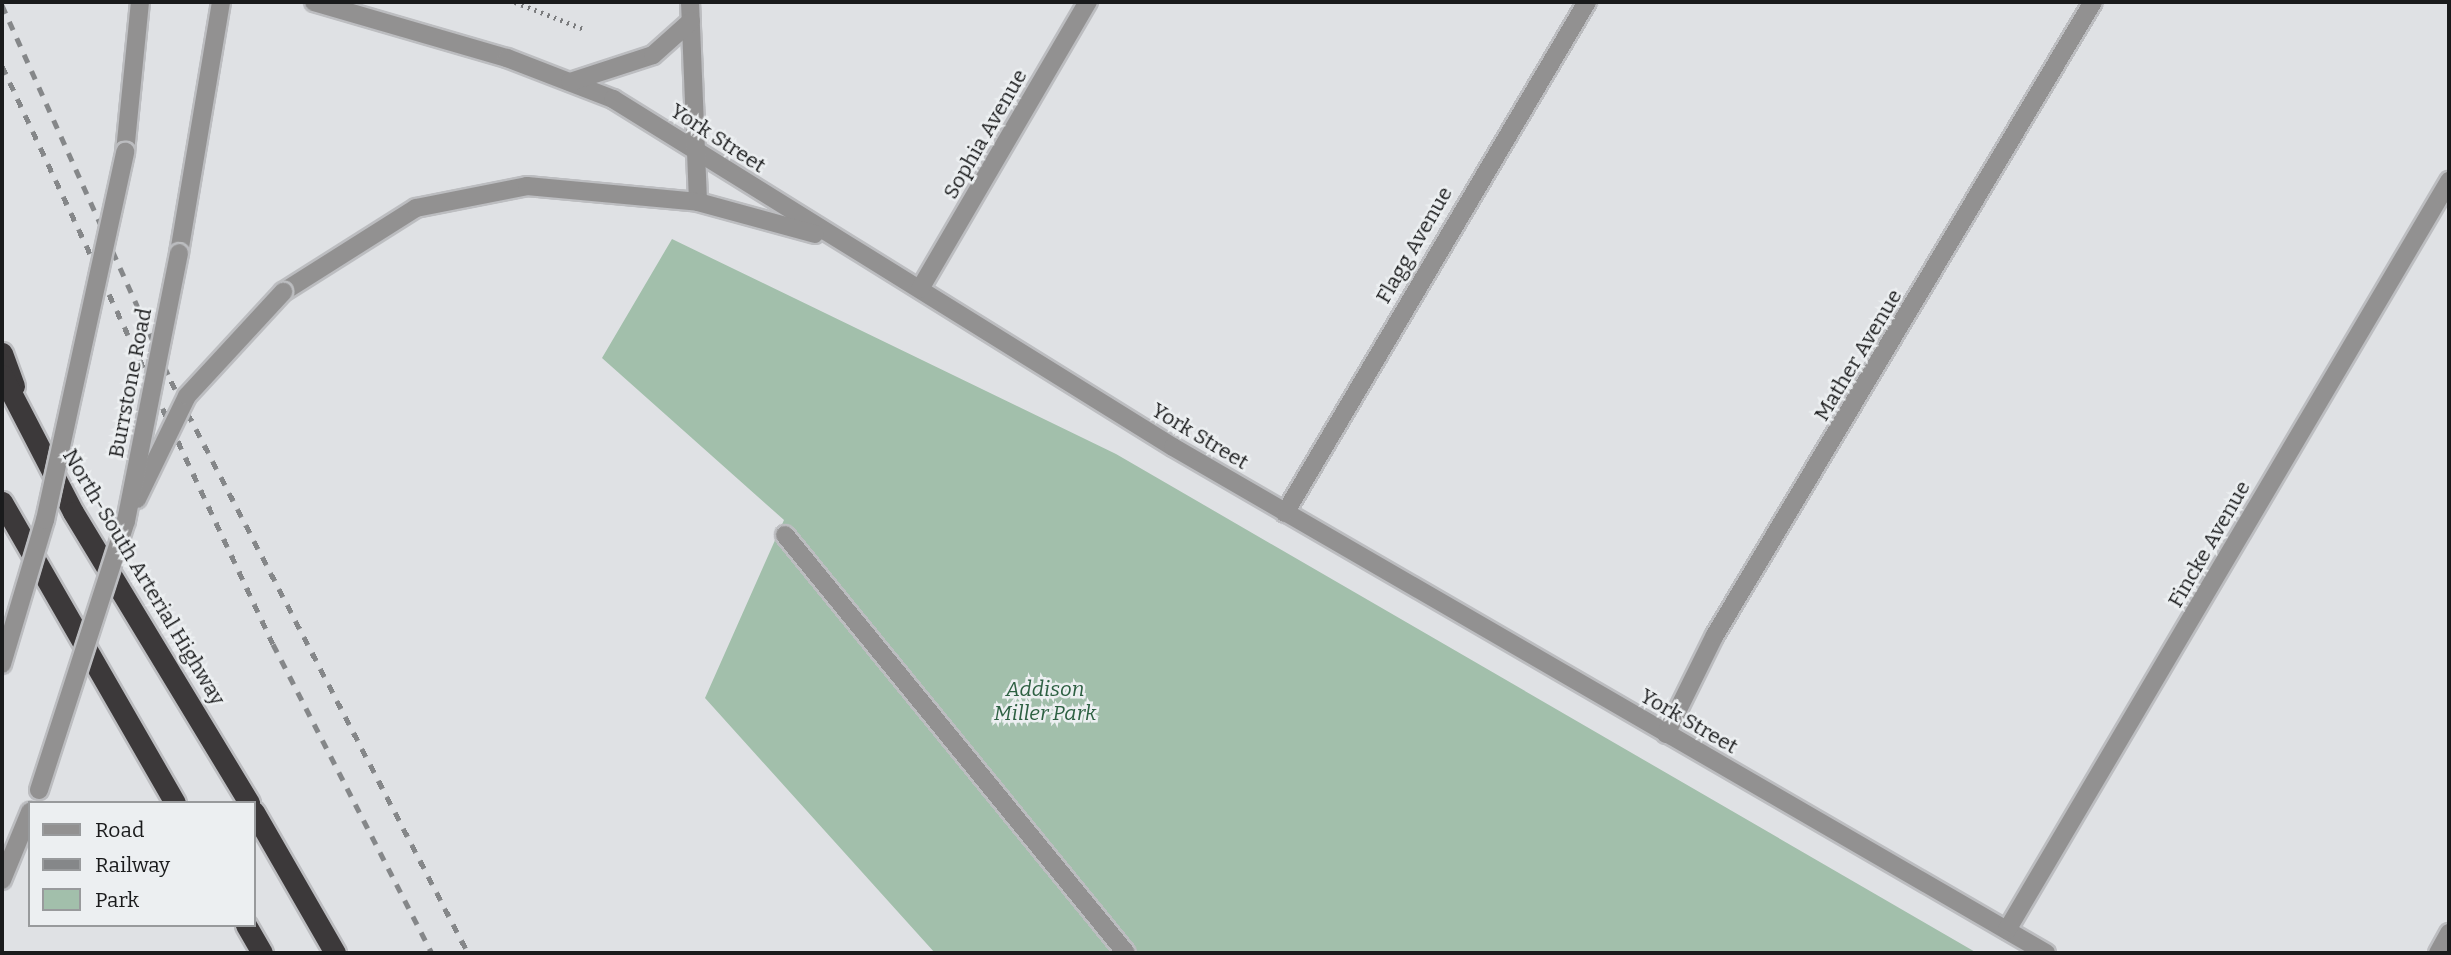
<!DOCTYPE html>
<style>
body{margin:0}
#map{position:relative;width:2451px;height:955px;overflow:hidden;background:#dfe1e4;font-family:Bitter,serif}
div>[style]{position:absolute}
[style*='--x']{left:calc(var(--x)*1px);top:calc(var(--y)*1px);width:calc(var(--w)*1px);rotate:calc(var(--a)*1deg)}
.green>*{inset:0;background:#a2bfab}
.path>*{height:4.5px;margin-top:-2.25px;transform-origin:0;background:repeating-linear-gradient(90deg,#7a7b7d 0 2px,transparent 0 7px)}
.roads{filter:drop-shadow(2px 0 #bcbdc0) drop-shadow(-2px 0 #bcbdc0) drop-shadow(0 2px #bcbdc0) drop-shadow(0 -2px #bcbdc0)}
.minor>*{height:18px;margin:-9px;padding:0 9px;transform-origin:9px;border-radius:9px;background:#929191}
.highway>*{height:21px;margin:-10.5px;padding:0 10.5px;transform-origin:10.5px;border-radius:10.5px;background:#3c393a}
.rail>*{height:5px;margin-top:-2.5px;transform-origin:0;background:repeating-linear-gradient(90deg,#858789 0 9px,transparent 0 18px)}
.bridges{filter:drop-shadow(2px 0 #bcbdc0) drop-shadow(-2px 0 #bcbdc0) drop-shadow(0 2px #bcbdc0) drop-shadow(0 -2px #bcbdc0)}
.minor-bridge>*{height:18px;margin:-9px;padding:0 9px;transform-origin:9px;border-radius:9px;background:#929191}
span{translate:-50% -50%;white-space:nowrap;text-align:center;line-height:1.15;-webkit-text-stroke:5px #eceff1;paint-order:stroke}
.street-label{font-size:21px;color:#1a1b1c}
.park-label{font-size:21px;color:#2d6042;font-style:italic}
.frame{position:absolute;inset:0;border:4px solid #1a1b1c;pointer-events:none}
.legend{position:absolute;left:28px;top:801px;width:228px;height:126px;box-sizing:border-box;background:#eceff1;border:2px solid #989a9c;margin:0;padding:9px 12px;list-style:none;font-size:21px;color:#1a1b1c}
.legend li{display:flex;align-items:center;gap:14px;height:35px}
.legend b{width:35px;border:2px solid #989a9c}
</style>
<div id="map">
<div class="green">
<div style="clip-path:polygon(672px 239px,1116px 454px,1977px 953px,935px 953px,705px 698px,784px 520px,602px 358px)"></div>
</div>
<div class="path">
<div style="--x:515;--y:2;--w:74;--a:21.4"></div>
</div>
<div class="roads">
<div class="minor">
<div style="--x:314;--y:2;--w:201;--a:16.2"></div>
<div style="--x:507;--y:58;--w:114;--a:21.1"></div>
<div style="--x:613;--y:99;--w:659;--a:31.86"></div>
<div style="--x:1173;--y:447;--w:1009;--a:30.1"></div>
<div style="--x:690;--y:2;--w:200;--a:87.7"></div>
<div style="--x:570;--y:82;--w:87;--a:-18"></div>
<div style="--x:653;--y:55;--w:51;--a:-41.8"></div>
<div style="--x:125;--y:152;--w:151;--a:-84.3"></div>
<div style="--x:179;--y:253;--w:254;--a:-80.5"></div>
<div style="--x:920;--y:289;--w:333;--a:-59.7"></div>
<div style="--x:283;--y:292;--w:157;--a:-32.3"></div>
<div style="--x:416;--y:208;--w:113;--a:-11.2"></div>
<div style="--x:527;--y:186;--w:172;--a:5.3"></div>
<div style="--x:698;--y:202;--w:121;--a:15.3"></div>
<div style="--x:1285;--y:513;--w:594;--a:-59.42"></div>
<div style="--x:785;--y:535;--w:539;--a:50.79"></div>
<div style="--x:1666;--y:734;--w:110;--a:-63.7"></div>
<div style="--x:1715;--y:635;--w:737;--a:-59.16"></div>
<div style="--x:2;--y:880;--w:74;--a:-67.6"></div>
<div style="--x:2007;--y:930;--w:870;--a:-59.45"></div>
<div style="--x:2438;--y:953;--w:23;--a:-61"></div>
</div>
<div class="highway">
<div style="--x:2;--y:353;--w:35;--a:70"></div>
<div style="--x:2;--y:375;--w:154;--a:62.6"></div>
<div style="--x:73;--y:512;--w:340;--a:58.8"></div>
<div style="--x:2;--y:502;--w:347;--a:60.1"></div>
<div style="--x:254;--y:812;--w:163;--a:60.1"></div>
<div style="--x:246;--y:925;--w:32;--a:60"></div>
</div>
</div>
<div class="rail">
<div style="--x:2;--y:5;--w:412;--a:65.8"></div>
<div style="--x:171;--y:381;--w:645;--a:62.56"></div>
<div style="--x:2;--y:66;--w:638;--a:64.88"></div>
<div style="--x:273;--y:644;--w:348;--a:62.8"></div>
</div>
<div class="bridges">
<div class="minor-bridge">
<div style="--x:137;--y:499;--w:114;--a:-64.1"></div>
<div style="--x:187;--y:396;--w:142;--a:-47.3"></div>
<div style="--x:2;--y:664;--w:150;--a:-73.4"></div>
<div style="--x:45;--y:520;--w:377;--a:-77.7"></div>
<div style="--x:39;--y:790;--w:283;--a:-72.1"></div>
<div style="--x:126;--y:521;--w:273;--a:-78.8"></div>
</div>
</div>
<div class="street-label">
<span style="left:985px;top:134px;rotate:-60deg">Sophia Avenue</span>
<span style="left:718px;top:138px;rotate:33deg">York Street</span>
<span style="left:1414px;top:245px;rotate:-60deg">Flagg Avenue</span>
<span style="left:1858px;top:355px;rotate:-59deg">Mather Avenue</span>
<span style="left:130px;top:383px;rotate:-79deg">Burrstone Road</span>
<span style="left:1200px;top:436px;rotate:31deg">York Street</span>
<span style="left:2209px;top:544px;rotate:-60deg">Fincke Avenue</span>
<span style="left:144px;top:577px;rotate:59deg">North-South Arterial Highway</span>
<span style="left:1689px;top:721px;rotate:30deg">York Street</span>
</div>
<div class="park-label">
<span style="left:1045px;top:701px">Addison<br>Miller Park</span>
</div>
<div class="frame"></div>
<ul class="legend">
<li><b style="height:9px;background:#929191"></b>Road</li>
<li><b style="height:9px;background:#858789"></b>Railway</li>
<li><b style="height:19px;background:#a2bfab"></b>Park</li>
</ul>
</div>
